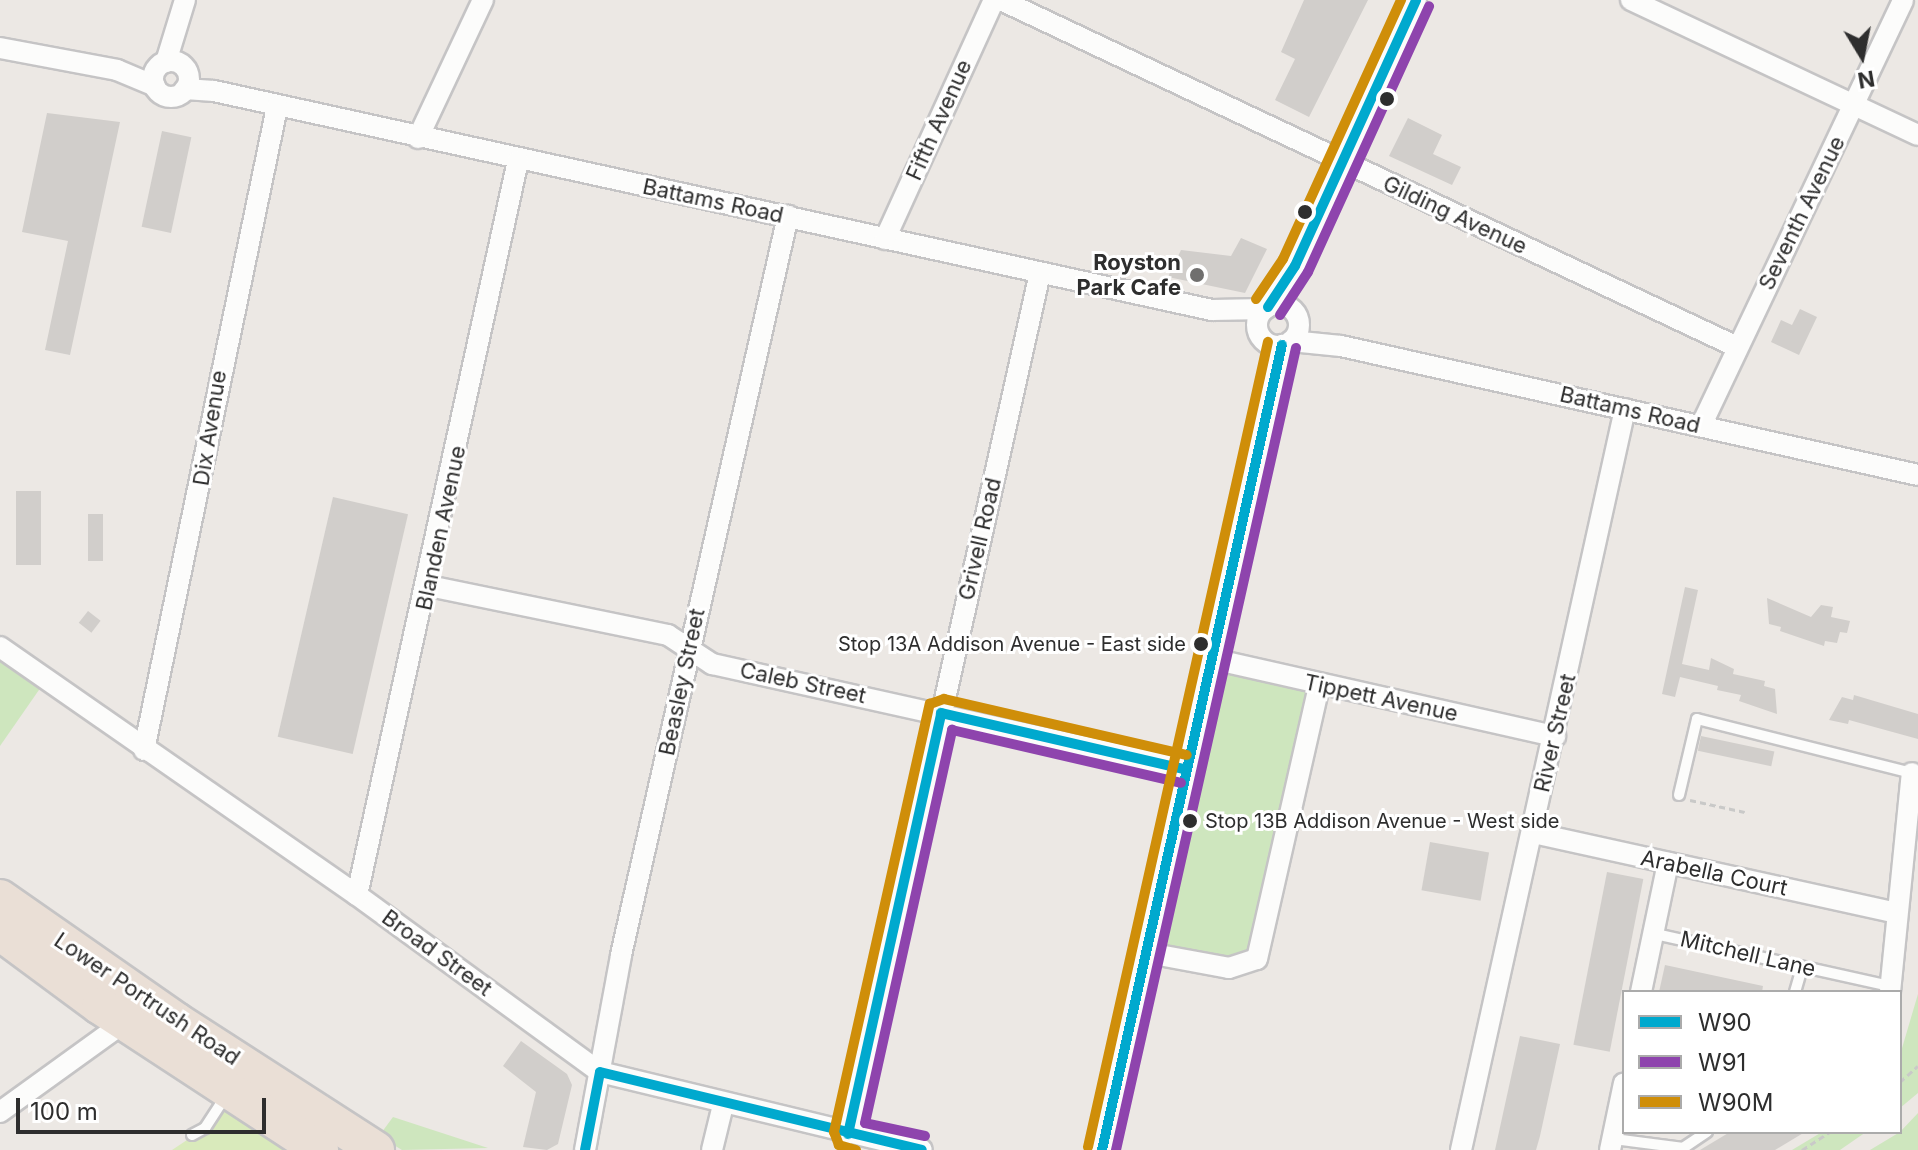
<!DOCTYPE html>
<style>
body{margin:0}
#map{position:relative;width:1918px;height:1150px;overflow:hidden;background:#ece8e4;font-family:Inter,sans-serif}
div>[style]{position:absolute}
[style*='--x']{left:calc(var(--x)*1px);top:calc(var(--y)*1px);width:calc(var(--w)*1px);rotate:calc(var(--a)*1deg)}
.green>*{inset:0;background:#cee6be}
.pitch>*{inset:0;background:#d9eabb}
.building>*{inset:0;background:#d1cecb;transform-origin:0 0}
.path>*{height:3px;margin-top:-1.5px;transform-origin:0;background:repeating-linear-gradient(90deg,#c9c9c8 0 6px,transparent 0 10px)}
.roads{filter:drop-shadow(2px 0 #c5c4c5) drop-shadow(-2px 0 #c5c4c5) drop-shadow(0 2px #c5c4c5) drop-shadow(0 -2px #c5c4c5)}
.lane>*{height:10px;margin:-5px;padding:0 5px;transform-origin:5px;border-radius:5px;background:#fcfcfb}
.street>*{height:20px;margin:-10px;padding:0 10px;transform-origin:10px;border-radius:10px;background:#fcfcfb}
.street>.ring{margin:-10px;padding:0;box-sizing:content-box;background:none;border:20px solid #fcfcfb;border-radius:50%}
.highway>*{height:36px;margin:-18px;padding:0 18px;transform-origin:18px;border-radius:18px;background:#eadfd6}
.bus-1>*{height:10px;margin:-5px;padding:0 5px;transform-origin:5px;border-radius:5px;background:#00a9ce}
.bus-2>*{height:10px;margin:-5px;padding:0 5px;transform-origin:5px;border-radius:5px;background:#8e44ad}
.bus-3>*{height:10px;margin:-5px;padding:0 5px;transform-origin:5px;border-radius:5px;background:#cf8e09}
.dots>*{width:22px;height:22px;translate:-50% -50%;box-sizing:border-box;border:4px solid #fff;border-radius:50%}
span{translate:-50% -50%;white-space:nowrap;text-align:center;line-height:1.15;-webkit-text-stroke:6px #fff;paint-order:stroke}
.bus-label{font-size:20px;color:#2e2e2e}
.right{translate:-100% -50%;text-align:right}
.left{translate:0 -50%;text-align:left}
.street-label{font-size:22px;color:#2e2e2e}
.poi-label{font-size:22px;color:#2e2e2e;font-weight:700}
.legend{position:absolute;left:1622px;top:990px;width:280px;height:144px;box-sizing:border-box;background:#fff;border:2px solid #ababab;margin:0;padding:10px 14px;list-style:none;font-size:24px;color:#2e2e2e}
.legend li{display:flex;align-items:center;gap:16px;height:40px}
.legend b{width:40px;border:2px solid #ababab}
.north{position:absolute;left:1822px;top:16px;width:80px;height:80px;-webkit-text-stroke:6px #fff;paint-order:stroke;rotate:170deg;font-size:22px;font-weight:700;line-height:32px;text-align:center;color:#2e2e2e}
.north::after{content:'';display:block;margin:auto;width:28px;height:36px;background:#2e2e2e;clip-path:polygon(50% 0,100% 100%,50% 72%,0 100%)}
.scale{position:absolute;left:16px;top:1098px;width:250px;height:36px;box-sizing:border-box;border:4px solid #2e2e2e;border-top:0;padding-left:10px;font-size:24px;line-height:28px;white-space:nowrap;color:#2e2e2e;-webkit-text-stroke:6px #fff;paint-order:stroke}
</style>
<div id="map">
<div class="green">
<div style="clip-path:polygon(1208px 658px,1319px 685px,1257px 959px,1244px 965px,1148px 953px)"></div>
<div style="clip-path:polygon(0 659px,41px 687px,0 746px)"></div>
<div style="clip-path:polygon(1918px 994px,1918px 1093px,1900px 1108px,1900px 1055px)"></div>
<div style="clip-path:polygon(1918px 1113px,1918px 1150px,1870px 1150px,1900px 1132px)"></div>
<div style="clip-path:polygon(393px 1117px,488px 1148px,402px 1150px,379px 1136px)"></div>
<div style="clip-path:polygon(1822px 1132px,1866px 1132px,1840px 1150px,1792px 1150px)"></div>
</div>
<div class="pitch">
<div style="clip-path:polygon(230px 1091px,320px 1150px,172px 1150px,205px 1128px)"></div>
</div>
<div class="building">
<div style="clip-path:polygon(1304px 0,1368px 0,1309px 117px,1275px 100px,1295px 59px,1281px 52px)"></div>
<div style="clip-path:polygon(47px 113px,120px 122px,70px 355px,45px 350px,68px 241px,22px 232px)"></div>
<div style="clip-path:polygon(1408px 118px,1442px 135px,1433px 154px,1461px 167px,1452px 185px,1389px 156px)"></div>
<div style="left:162px;top:131px;width:30px;height:98px;rotate:12deg"></div>
<div style="clip-path:polygon(1241px 238px,1267px 249px,1245px 293px,1168px 277px,1181px 250px,1231px 256px)"></div>
<div style="clip-path:polygon(1800px 309px,1817px 317px,1799px 355px,1771px 342px,1781px 320px,1792px 325px)"></div>
<div style="left:16px;top:491px;width:25px;height:74px"></div>
<div style="left:333px;top:497px;width:77px;height:246px;rotate:13deg"></div>
<div style="left:88px;top:514px;width:15px;height:47px"></div>
<div style="clip-path:polygon(1685px 587px,1698px 590px,1682px 664px,1709px 670px,1711px 658px,1734px 669px,1733px 674px,1765px 681px,1764px 686px,1775px 689px,1777px 714px,1739px 701px,1741px 695px,1717px 690px,1718px 686px,1680px 677px,1675px 697px,1662px 694px)"></div>
<div style="clip-path:polygon(1767px 598px,1811px 617px,1821px 605px,1833px 607px,1831px 617px,1850px 621px,1847px 633px,1840px 632px,1837px 643px,1825px 641px,1824px 646px,1780px 631px,1781px 627px,1769px 624px)"></div>
<div style="left:88px;top:611px;width:16px;height:15px;rotate:38deg"></div>
<div style="clip-path:polygon(1854px 695px,1918px 714px,1918px 739px,1849px 720px,1848px 724px,1829px 720px,1842px 697px,1853px 700px)"></div>
<div style="left:1701px;top:736px;width:75px;height:15px;rotate:12deg"></div>
<div style="left:1430px;top:842px;width:60px;height:49px;rotate:10deg"></div>
<div style="left:1607px;top:872px;width:37px;height:176px;rotate:11deg"></div>
<div style="clip-path:polygon(1665px 965px,1763px 986px,1762px 992px,1659px 992px)"></div>
<div style="clip-path:polygon(1520px 1036px,1560px 1044px,1540px 1136px,1536px 1150px,1495px 1150px)"></div>
<div style="clip-path:polygon(521px 1041px,567px 1074px,572px 1085px,558px 1144px,547px 1150px,523px 1147px,536px 1092px,503px 1066px)"></div>
<div style="clip-path:polygon(1730px 1132px,1805px 1132px,1775px 1150px,1700px 1150px)"></div>
</div>
<div class="path">
<div style="--x:1690;--y:800;--w:56;--a:12.3"></div>
<div style="--x:1900;--y:1082;--w:24;--a:-42"></div>
<div style="--x:1802;--y:1150;--w:33;--a:-33"></div>
</div>
<div class="roads">
<div class="lane">
<div style="--x:1679;--y:795;--w:78;--a:-76.7"></div>
<div style="--x:1697;--y:719;--w:222;--a:14.1"></div>
<div style="--x:1651;--y:933;--w:245;--a:12.5"></div>
<div style="--x:1795;--y:992;--w:26;--a:-74"></div>
<div style="--x:192;--y:1135;--w:15;--a:-28"></div>
<div style="--x:205;--y:1128;--w:38;--a:-57"></div>
<div style="--x:1614;--y:1139;--w:70;--a:7.4"></div>
<div style="--x:1683;--y:1148;--w:29;--a:-34"></div>
</div>
<div class="street">
<div style="--x:1001;--y:0;--w:814;--a:25.24"></div>
<div style="--x:1631;--y:0;--w:317;--a:25.2"></div>
<div style="--x:0;--y:48;--w:119;--a:10.6"></div>
<div style="--x:117;--y:70;--w:41;--a:22.8"></div>
<div class="ring" style="left:153px;top:61px;width:16px;height:16px"></div>
<div style="--x:166;--y:62;--w:65;--a:-73"></div>
<div style="--x:185;--y:89;--w:29;--a:4"></div>
<div style="--x:214;--y:91;--w:1022;--a:12.38"></div>
<div style="--x:1212;--y:310;--w:53;--a:-1.1"></div>
<div style="--x:418;--y:138;--w:153;--a:-64.8"></div>
<div style="--x:885;--y:239;--w:263;--a:-65.5"></div>
<div class="ring" style="left:1257px;top:304px;width:22px;height:22px"></div>
<div style="--x:1268;--y:307;--w:49;--a:-56.6"></div>
<div style="--x:1295;--y:266;--w:292;--a:-65.5"></div>
<div style="--x:1291;--y:341;--w:50;--a:5.7"></div>
<div style="--x:1341;--y:346;--w:591;--a:12.6"></div>
<div style="--x:1701;--y:426;--w:471;--a:-64.6"></div>
<div style="--x:429;--y:586;--w:244;--a:11.6"></div>
<div style="--x:668;--y:635;--w:53;--a:33.4"></div>
<div style="--x:712;--y:664;--w:484;--a:12.5"></div>
<div style="--x:0;--y:647;--w:435;--a:34.8"></div>
<div style="--x:357;--y:895;--w:301;--a:36.1"></div>
<div style="--x:600;--y:1072;--w:331;--a:13.6"></div>
<div style="--x:1208;--y:658;--w:356;--a:12.7"></div>
<div style="--x:144;--y:750;--w:657;--a:-78.31"></div>
<div style="--x:1533;--y:833;--w:372;--a:12.4"></div>
<div style="--x:357;--y:895;--w:752;--a:-77.64"></div>
<div style="--x:1148;--y:953;--w:82;--a:10.5"></div>
<div style="--x:1229;--y:968;--w:29;--a:-18"></div>
<div style="--x:1257;--y:959;--w:281;--a:-77.2"></div>
<div style="--x:1641;--y:992;--w:132;--a:-78.2"></div>
<div style="--x:1890;--y:992;--w:220;--a:-84.3"></div>
<div style="--x:0;--y:1112;--w:154;--a:-35.8"></div>
<div style="--x:848;--y:1134;--w:882;--a:-77.43"></div>
<div style="--x:585;--y:1150;--w:198;--a:-79.5"></div>
<div style="--x:621;--y:955;--w:758;--a:-77.27"></div>
<div style="--x:712;--y:1150;--w:46;--a:-76.3"></div>
<div style="--x:1102;--y:1150;--w:825;--a:-77.4"></div>
<div style="--x:1461;--y:1150;--w:759;--a:-77.52"></div>
<div style="--x:1610;--y:1150;--w:68;--a:-78.2"></div>
</div>
<div class="highway">
<div style="--x:0;--y:898;--w:215;--a:34.9"></div>
<div style="--x:176;--y:1021;--w:238;--a:32.8"></div>
<div style="--x:0;--y:932;--w:124;--a:36.5"></div>
<div style="--x:100;--y:1006;--w:263;--a:33.2"></div>
</div>
</div>
<div class="bus-1">
<div style="--x:1268;--y:307;--w:49;--a:-56.6"></div>
<div style="--x:1295;--y:266;--w:292;--a:-65.5"></div>
<div style="--x:848;--y:1134;--w:431;--a:-77.5"></div>
<div style="--x:941;--y:713;--w:249;--a:13"></div>
<div style="--x:585;--y:1150;--w:79;--a:-79.1"></div>
<div style="--x:600;--y:1072;--w:331;--a:13.6"></div>
<div style="--x:1102;--y:1150;--w:825;--a:-77.4"></div>
</div>
<div class="bus-2">
<div style="--x:1280;--y:315;--w:51;--a:-56.9"></div>
<div style="--x:1308;--y:272;--w:292;--a:-65.5"></div>
<div style="--x:925;--y:1136;--w:61;--a:-167.8"></div>
<div style="--x:865;--y:1123;--w:403;--a:-77.5"></div>
<div style="--x:952;--y:730;--w:235;--a:13"></div>
<div style="--x:1116;--y:1150;--w:822;--a:-77.35"></div>
</div>
<div class="bus-3">
<div style="--x:1256;--y:299;--w:48;--a:-56"></div>
<div style="--x:1283;--y:259;--w:285;--a:-65.5"></div>
<div style="--x:1088;--y:1147;--w:825;--a:-77.4"></div>
<div style="--x:856;--y:1150;--w:18;--a:-164"></div>
<div style="--x:839;--y:1145;--w:14;--a:-111"></div>
<div style="--x:834;--y:1132;--w:439;--a:-77.4"></div>
<div style="--x:930;--y:704;--w:15;--a:-20"></div>
<div style="--x:944;--y:699;--w:249;--a:13"></div>
</div>
<div class="dots">
<div style="left:1387px;top:99px;background:#2e2e2e"></div>
<div style="left:1305px;top:212px;background:#2e2e2e"></div>
<div style="left:1197px;top:275px;background:#706f6e"></div>
<div style="left:1201px;top:644px;background:#2e2e2e"></div>
<div style="left:1190px;top:821px;background:#2e2e2e"></div>
</div>
<div class="bus-label">
<span class="right" style="left:1186px;top:644px">Stop 13A Addison Avenue - East side</span>
<span class="left" style="left:1205px;top:821px">Stop 13B Addison Avenue - West side</span>
</div>
<div class="street-label">
<span style="left:939px;top:120px;rotate:-66deg">Fifth Avenue</span>
<span style="left:713px;top:201px;rotate:12deg">Battams Road</span>
<span style="left:1802px;top:213px;rotate:-64deg">Seventh Avenue</span>
<span style="left:1455px;top:215px;rotate:25deg">Gilding Avenue</span>
<span style="left:1630px;top:410px;rotate:13deg">Battams Road</span>
<span style="left:210px;top:428px;rotate:-81deg">Dix Avenue</span>
<span style="left:441px;top:528px;rotate:-78deg">Blanden Avenue</span>
<span style="left:980px;top:539px;rotate:-77deg">Grivell Road</span>
<span style="left:682px;top:682px;rotate:-78deg">Beasley Street</span>
<span style="left:803px;top:683px;rotate:12deg">Caleb Street</span>
<span style="left:1381px;top:698px;rotate:12deg">Tippett Avenue</span>
<span style="left:1555px;top:733px;rotate:-77deg">River Street</span>
<span style="left:1714px;top:873px;rotate:12deg">Arabella Court</span>
<span style="left:437px;top:953px;rotate:36deg">Broad Street</span>
<span style="left:1748px;top:954px;rotate:13deg">Mitchell Lane</span>
<span style="left:147px;top:999px;rotate:34deg">Lower Portrush Road</span>
</div>
<div class="poi-label">
<span class="right" style="left:1181px;top:275px">Royston<br>Park Cafe</span>
</div>
<ul class="legend">
<li><b style="height:10px;background:#00a9ce"></b>W90</li>
<li><b style="height:10px;background:#8e44ad"></b>W91</li>
<li><b style="height:10px;background:#cf8e09"></b>W90M</li>
</ul>
<div class="north">N</div>
<div class="scale">100 m</div>
</div>
